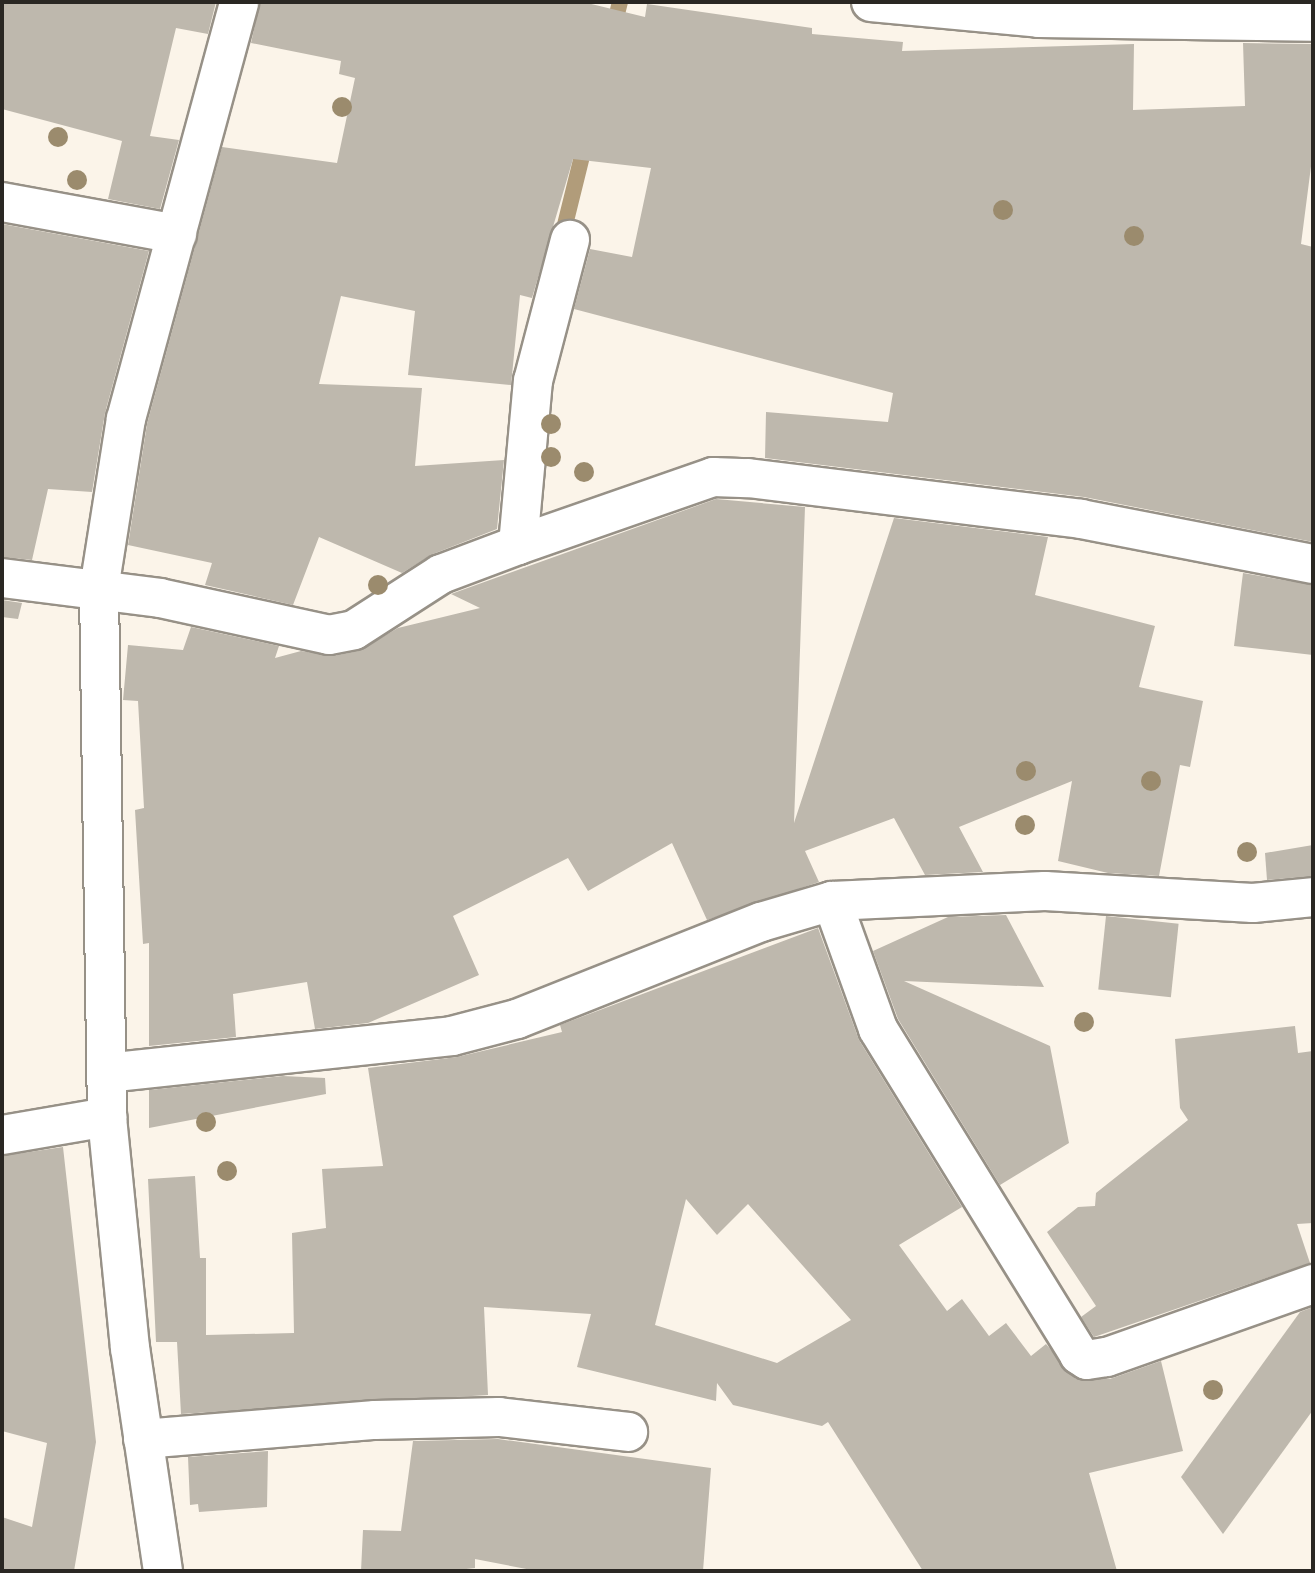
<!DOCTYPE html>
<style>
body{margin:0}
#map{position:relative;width:1315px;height:1573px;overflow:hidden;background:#fbf4e9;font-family:Karla,sans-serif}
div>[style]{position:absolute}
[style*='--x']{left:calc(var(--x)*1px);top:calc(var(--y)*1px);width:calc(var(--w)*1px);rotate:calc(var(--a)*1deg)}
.stream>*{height:16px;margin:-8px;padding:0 8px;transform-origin:8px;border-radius:8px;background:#b19c7a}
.building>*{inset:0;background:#beb8ad;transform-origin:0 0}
.roads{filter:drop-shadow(2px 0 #979187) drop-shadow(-2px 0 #979187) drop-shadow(0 2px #979187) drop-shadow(0 -2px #979187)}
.minor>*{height:38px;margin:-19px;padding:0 19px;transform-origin:19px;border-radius:19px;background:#fff}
.trees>*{width:20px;height:20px;margin:-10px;border-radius:50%;background:#9b8b6d}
span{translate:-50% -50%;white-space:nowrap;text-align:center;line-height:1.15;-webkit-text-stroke:5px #fff;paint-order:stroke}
.frame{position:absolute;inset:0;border:4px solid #2a2723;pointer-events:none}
</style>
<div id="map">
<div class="stream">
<div style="--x:613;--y:30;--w:29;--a:-76"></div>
<div style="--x:561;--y:241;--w:104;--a:-76.1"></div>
</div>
<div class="building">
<div style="clip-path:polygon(2px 2px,216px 2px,208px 34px,176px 28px,150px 136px,179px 140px,160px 209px,108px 199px,122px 141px,2px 109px)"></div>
<div style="clip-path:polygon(260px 2px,583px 2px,645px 17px,647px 4px,812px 28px,812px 34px,903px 42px,902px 51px,1134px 44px,1133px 110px,1245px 106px,1243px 43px,1313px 44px,1313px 151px,1301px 244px,1313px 247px,1313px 542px,1084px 497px,765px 458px,766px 412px,888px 422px,893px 393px,574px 309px,590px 249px,632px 257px,651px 168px,573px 159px,532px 298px,520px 295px,511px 385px,408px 375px,415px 311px,341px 296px,319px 384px,422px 388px,415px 466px,504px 460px,497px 529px,433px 554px,402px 573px,319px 537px,293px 605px,205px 585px,212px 563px,128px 545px,147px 424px,222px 147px,337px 163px,355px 78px,339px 74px,341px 61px,251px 43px)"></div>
<div style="clip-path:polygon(2px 224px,149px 251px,105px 413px,92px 492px,48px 489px,32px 560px,2px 557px)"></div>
<div style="clip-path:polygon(716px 499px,805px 507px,794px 823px,894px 518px,1048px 537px,1035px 595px,1155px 626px,1139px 687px,1203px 701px,1190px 767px,1180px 765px,1159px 876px,1108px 873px,1058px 861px,1072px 781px,959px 827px,983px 872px,925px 875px,894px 818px,805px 851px,819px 882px,707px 920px,672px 843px,588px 891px,568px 858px,453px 916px,479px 975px,368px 1023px,315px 1029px,307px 982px,233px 994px,236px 1037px,149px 1046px,149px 943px,143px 944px,135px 810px,144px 808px,138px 701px,123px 700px,128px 645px,183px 650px,191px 627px,279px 646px,275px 658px,301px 651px,333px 656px,358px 651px,398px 628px,480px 608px,451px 594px)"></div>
<div style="clip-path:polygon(1243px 573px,1313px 585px,1313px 655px,1234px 646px)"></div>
<div style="clip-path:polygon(2px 600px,22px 603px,18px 619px,2px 617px)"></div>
<div style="clip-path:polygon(1313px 845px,1313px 876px,1267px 880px,1265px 853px)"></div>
<div style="clip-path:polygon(1006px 915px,1044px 987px,904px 981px,1050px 1046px,1069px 1143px,1000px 1185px,898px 1019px,873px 951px,948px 917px)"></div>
<div style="left:1106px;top:916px;width:73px;height:74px;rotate:6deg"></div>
<div style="clip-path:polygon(evenodd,818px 928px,859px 1040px,962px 1207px,899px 1245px,947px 1311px,962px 1299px,989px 1336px,1006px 1323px,1031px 1356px,1046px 1344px,1076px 1379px,1110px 1379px,1161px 1361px,1183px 1451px,1089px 1473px,1117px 1571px,923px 1571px,828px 1422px,822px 1426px,733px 1405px,717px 1383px,716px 1401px,577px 1367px,591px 1314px,484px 1307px,488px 1395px,181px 1414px,177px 1342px,156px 1342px,148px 1179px,195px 1176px,200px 1258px,206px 1258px,206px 1335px,294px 1333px,292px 1233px,326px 1228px,322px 1169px,383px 1166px,368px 1068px,457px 1057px,562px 1032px,560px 1025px,818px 928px,686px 1199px,717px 1235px,748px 1204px,851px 1320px,777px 1363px,655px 1325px,686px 1199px)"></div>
<div style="clip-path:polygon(1295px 1026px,1298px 1053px,1313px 1051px,1313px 1223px,1297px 1224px,1310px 1263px,1094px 1337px,1081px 1317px,1096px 1306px,1047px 1232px,1078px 1207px,1095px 1206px,1096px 1193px,1188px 1120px,1180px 1108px,1175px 1039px)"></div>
<div style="clip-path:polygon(283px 1076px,325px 1078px,326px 1094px,149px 1128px,149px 1090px)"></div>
<div style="clip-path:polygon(63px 1147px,96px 1442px,74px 1571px,2px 1571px,2px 1517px,32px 1527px,47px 1443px,2px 1431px,2px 1156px)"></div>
<div style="clip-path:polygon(1313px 1307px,1313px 1410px,1223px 1534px,1181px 1477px,1300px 1312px)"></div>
<div style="clip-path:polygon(498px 1439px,711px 1468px,703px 1571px,537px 1571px,475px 1559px,475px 1568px,449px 1571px,361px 1571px,363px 1530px,401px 1531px,413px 1441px)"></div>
<div style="clip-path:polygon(268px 1451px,267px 1507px,199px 1512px,198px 1504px,190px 1505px,188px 1457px)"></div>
</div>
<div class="roads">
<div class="minor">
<div style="--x:871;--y:2;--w:169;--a:5.4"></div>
<div style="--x:1039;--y:18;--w:274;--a:0.8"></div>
<div style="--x:2;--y:202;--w:178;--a:10.4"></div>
<div style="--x:518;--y:545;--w:207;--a:-19.2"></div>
<div style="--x:713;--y:477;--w:35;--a:2"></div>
<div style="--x:748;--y:478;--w:336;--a:7"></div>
<div style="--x:1081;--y:519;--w:236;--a:11"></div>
<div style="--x:2;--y:578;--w:159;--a:7.2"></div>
<div style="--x:160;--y:598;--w:173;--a:12.3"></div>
<div style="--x:329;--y:635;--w:25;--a:-11"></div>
<div style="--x:354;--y:630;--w:103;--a:-32.8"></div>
<div style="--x:441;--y:574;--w:82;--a:-20.6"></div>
<div style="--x:518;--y:545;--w:165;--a:-84.8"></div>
<div style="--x:533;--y:381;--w:146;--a:-75.3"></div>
<div style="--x:832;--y:901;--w:136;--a:70.2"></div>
<div style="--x:878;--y:1029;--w:383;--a:58.3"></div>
<div style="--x:1079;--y:1355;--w:9;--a:32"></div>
<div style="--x:1087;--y:1360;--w:20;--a:-9"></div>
<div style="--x:1107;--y:1357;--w:219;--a:-19.5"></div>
<div style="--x:106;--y:1073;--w:348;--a:-6.1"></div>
<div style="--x:452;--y:1036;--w:67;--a:-14.7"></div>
<div style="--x:517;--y:1019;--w:263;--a:-21.7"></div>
<div style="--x:761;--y:922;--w:74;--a:-16.5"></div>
<div style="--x:832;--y:901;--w:213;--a:-2.7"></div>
<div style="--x:1045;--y:891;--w:208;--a:3.3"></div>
<div style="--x:1253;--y:903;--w:60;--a:-5.7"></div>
<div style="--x:2;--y:1135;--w:107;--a:-9.7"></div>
<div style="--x:143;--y:1439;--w:233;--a:-4.7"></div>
<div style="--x:375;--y:1420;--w:124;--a:-1.4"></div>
<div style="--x:499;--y:1417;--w:130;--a:6.6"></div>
<div style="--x:163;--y:1571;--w:225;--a:-98.4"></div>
<div style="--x:130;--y:1348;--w:232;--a:-95.7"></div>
<div style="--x:107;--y:1117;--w:528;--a:-90.87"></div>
<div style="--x:99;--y:589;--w:172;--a:-81"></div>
<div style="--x:126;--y:419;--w:432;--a:-74.8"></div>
</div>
</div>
<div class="trees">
<div style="left:342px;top:107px"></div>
<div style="left:58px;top:137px"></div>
<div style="left:77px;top:180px"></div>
<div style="left:1003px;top:210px"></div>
<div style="left:1134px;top:236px"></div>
<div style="left:551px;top:424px"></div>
<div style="left:551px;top:457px"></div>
<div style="left:584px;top:472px"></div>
<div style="left:378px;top:585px"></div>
<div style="left:1026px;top:771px"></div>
<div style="left:1151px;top:781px"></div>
<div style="left:1025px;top:825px"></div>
<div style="left:1247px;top:852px"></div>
<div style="left:1084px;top:1022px"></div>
<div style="left:206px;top:1122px"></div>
<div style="left:227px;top:1171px"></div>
<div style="left:1213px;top:1390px"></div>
</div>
<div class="frame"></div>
</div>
